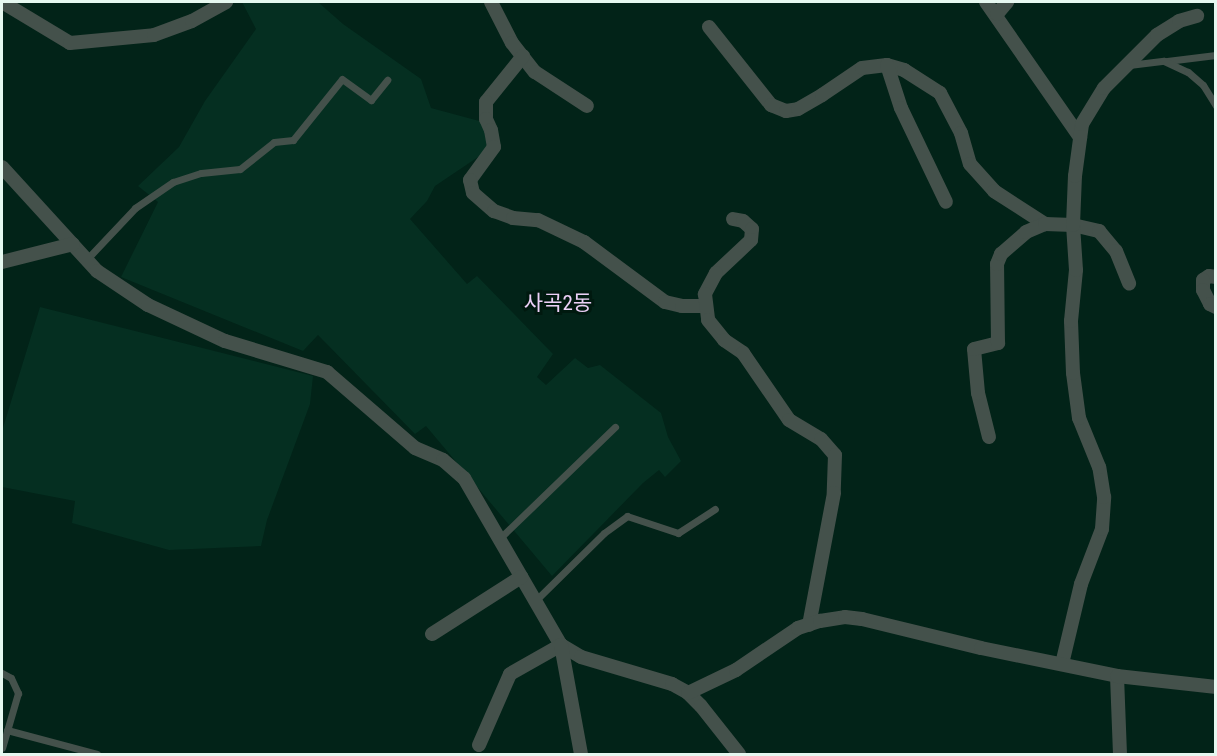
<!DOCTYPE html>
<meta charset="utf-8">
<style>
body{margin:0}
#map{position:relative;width:1217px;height:756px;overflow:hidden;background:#022318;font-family:"Roboto Condensed","Noto Sans KR",sans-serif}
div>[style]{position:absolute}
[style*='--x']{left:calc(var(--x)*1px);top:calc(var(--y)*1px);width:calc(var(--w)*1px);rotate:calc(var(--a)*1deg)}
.built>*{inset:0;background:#052f21}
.lane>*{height:7px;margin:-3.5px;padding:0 3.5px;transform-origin:3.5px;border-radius:3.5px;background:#44514b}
.street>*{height:14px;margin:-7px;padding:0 7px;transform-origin:7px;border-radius:7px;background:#44514b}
span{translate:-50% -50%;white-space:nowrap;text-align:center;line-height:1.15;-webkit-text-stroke:6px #00190f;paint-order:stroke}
.quarter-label{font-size:21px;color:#ecd0f7}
.frame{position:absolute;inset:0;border:3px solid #e6f8f0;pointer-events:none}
</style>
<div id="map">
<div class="built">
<div style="clip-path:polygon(242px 2px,318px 2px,343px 24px,421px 79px,431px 108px,483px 122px,489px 137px,487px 151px,435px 186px,427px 201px,410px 219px,467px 284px,477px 276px,553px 354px,537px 377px,546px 385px,575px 358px,588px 368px,600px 365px,661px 413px,668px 437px,681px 461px,665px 477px,659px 470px,643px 483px,552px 576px,426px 426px,415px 434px,318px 335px,303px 351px,121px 277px,158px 202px,138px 186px,179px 147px,205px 101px,256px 29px)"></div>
<div style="clip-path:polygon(40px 307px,313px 376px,310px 404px,267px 520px,261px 546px,169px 550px,72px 523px,75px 501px,2px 487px,2px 431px)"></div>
</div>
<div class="lane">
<div style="--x:1167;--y:61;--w:49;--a:-7"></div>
<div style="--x:1129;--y:65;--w:35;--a:-7"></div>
<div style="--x:1164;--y:61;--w:26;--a:25"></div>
<div style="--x:1188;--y:72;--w:20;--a:41"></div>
<div style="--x:1203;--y:85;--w:25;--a:58"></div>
<div style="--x:87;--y:259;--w:70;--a:-46.7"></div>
<div style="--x:135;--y:208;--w:46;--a:-34.4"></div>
<div style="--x:173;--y:182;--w:29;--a:-18"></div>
<div style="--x:201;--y:173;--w:39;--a:-6"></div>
<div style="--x:240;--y:169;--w:43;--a:-38.5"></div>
<div style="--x:274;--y:142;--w:19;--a:-6"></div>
<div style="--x:293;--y:140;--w:78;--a:-51.2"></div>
<div style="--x:342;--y:79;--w:36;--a:36"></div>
<div style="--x:371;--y:100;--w:26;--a:-51"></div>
<div style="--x:500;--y:538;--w:160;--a:-44"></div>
<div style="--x:534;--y:602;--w:98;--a:-44.6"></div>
<div style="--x:604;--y:533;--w:29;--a:-36"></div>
<div style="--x:627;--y:516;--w:54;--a:18.4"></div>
<div style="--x:678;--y:533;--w:44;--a:-33"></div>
<div style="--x:2;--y:673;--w:10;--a:29"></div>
<div style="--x:11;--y:678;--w:17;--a:65"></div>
<div style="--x:18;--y:693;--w:57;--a:106.2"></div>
<div style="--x:7;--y:730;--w:93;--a:14.9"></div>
</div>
<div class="street">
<div style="--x:2;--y:2;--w:79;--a:31.1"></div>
<div style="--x:70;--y:43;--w:84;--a:-5.4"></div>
<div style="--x:154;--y:35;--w:40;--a:-20.2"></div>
<div style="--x:192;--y:21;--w:39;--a:-29"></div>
<div style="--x:491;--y:2;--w:46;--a:62.9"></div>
<div style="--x:512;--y:43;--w:37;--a:52"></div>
<div style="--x:535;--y:72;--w:62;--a:33.2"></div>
<div style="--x:986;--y:2;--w:165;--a:55.2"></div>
<div style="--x:997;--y:14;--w:16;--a:-50"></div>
<div style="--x:709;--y:27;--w:100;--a:51.5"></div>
<div style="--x:771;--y:105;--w:16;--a:22"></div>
<div style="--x:786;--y:111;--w:12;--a:-9"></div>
<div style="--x:798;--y:109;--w:28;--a:-30"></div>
<div style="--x:822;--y:95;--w:48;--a:-34"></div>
<div style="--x:862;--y:68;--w:25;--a:-7"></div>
<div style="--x:887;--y:65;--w:18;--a:16"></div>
<div style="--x:904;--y:70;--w:43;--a:32.6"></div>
<div style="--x:940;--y:93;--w:45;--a:62.3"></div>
<div style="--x:961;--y:133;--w:32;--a:74"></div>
<div style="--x:970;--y:164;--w:36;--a:48"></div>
<div style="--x:994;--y:191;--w:61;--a:32.9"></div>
<div style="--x:523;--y:56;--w:59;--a:128.8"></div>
<div style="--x:486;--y:102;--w:17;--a:90"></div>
<div style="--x:486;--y:119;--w:12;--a:66"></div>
<div style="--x:491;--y:130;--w:17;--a:80"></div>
<div style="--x:494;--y:147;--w:41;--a:126"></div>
<div style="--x:470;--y:180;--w:13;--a:77"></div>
<div style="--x:473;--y:193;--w:28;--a:41"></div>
<div style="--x:494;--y:211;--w:20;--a:20"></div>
<div style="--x:513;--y:218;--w:25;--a:5"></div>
<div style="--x:538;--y:220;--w:51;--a:25.6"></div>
<div style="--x:584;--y:242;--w:101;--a:36.5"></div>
<div style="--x:665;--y:302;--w:17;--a:13"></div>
<div style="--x:682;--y:306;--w:24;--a:0"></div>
<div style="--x:887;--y:65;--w:45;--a:72"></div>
<div style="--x:901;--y:108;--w:104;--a:64.4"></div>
<div style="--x:2;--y:167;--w:141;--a:47.6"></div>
<div style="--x:97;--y:271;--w:61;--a:33.7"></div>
<div style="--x:148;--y:305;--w:85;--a:25.1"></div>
<div style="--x:225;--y:341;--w:107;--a:16.9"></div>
<div style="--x:327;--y:372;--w:116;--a:40.8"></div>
<div style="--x:415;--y:448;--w:30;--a:23"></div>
<div style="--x:443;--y:460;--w:28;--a:41"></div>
<div style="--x:464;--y:478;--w:193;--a:59.9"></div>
<div style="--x:561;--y:645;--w:23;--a:31"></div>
<div style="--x:581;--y:657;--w:95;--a:16.5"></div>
<div style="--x:672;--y:684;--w:18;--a:29"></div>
<div style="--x:688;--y:693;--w:18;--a:45"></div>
<div style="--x:701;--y:706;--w:61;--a:51.6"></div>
<div style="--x:733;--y:219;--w:10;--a:11"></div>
<div style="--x:743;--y:221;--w:12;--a:42"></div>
<div style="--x:752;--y:229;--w:11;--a:95"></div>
<div style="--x:751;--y:240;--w:48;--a:136.7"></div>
<div style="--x:716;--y:273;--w:24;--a:118"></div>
<div style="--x:705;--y:294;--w:26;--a:83"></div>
<div style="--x:708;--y:320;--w:26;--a:51"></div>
<div style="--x:724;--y:340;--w:23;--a:34"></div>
<div style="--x:743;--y:353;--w:81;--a:55.5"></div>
<div style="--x:789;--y:420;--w:37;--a:31"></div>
<div style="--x:821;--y:439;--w:21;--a:49"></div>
<div style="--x:835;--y:455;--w:38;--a:92"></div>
<div style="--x:834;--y:493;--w:134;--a:100.7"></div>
<div style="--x:2;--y:262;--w:73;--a:-14.2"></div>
<div style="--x:1216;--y:277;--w:7;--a:-172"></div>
<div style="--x:1209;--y:276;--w:7;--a:146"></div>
<div style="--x:1203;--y:280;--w:10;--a:90"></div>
<div style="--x:1203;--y:290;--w:16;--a:63"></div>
<div style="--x:1210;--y:304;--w:7;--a:27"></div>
<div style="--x:989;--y:437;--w:45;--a:-104"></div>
<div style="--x:978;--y:393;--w:44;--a:-95.2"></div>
<div style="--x:974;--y:349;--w:25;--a:-14"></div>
<div style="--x:998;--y:343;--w:79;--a:-90.7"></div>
<div style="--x:997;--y:264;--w:11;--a:-68"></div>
<div style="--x:1001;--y:254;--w:33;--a:-41"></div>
<div style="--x:1026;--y:232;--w:21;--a:-23"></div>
<div style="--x:1045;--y:224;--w:28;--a:2"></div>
<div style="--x:1073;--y:225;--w:27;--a:13"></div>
<div style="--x:1099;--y:231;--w:26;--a:50"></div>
<div style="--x:1116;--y:251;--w:35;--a:68"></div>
<div style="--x:432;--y:634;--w:106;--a:-32.6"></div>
<div style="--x:1062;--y:664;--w:82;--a:-76.6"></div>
<div style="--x:1081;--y:584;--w:59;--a:-69.1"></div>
<div style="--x:1102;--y:529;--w:32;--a:-86"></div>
<div style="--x:1104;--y:497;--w:30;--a:-99"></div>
<div style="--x:1099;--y:467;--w:53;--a:-112.2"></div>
<div style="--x:1079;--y:418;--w:45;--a:-97.6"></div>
<div style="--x:1073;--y:373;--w:52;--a:-92.2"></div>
<div style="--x:1071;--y:321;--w:51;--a:-84.4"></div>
<div style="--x:1076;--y:270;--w:45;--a:-93.8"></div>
<div style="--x:1073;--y:225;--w:49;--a:-87.7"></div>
<div style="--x:1075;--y:176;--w:52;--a:-82.3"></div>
<div style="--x:1082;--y:124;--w:42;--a:-58.6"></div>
<div style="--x:1104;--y:88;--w:75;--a:-45"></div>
<div style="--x:1157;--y:35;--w:26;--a:-32"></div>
<div style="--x:1179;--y:21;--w:19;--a:-16"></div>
<div style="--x:1117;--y:676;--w:78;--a:87.8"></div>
<div style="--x:688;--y:693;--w:53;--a:-25.6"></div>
<div style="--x:736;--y:670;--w:75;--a:-34.1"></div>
<div style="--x:798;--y:628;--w:23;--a:-18"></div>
<div style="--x:820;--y:621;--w:25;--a:-9"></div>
<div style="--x:845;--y:617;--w:17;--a:7"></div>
<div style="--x:862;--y:619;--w:122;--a:13.7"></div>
<div style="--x:981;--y:648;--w:139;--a:11.6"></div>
<div style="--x:1117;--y:676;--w:100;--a:6.3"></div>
<div style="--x:479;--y:745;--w:77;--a:-66.4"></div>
<div style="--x:510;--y:674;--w:59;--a:-29.6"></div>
<div style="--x:561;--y:645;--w:111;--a:79.6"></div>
</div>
<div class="quarter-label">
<span style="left:558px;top:303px">사곡2동</span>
</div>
<div class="frame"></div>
</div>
